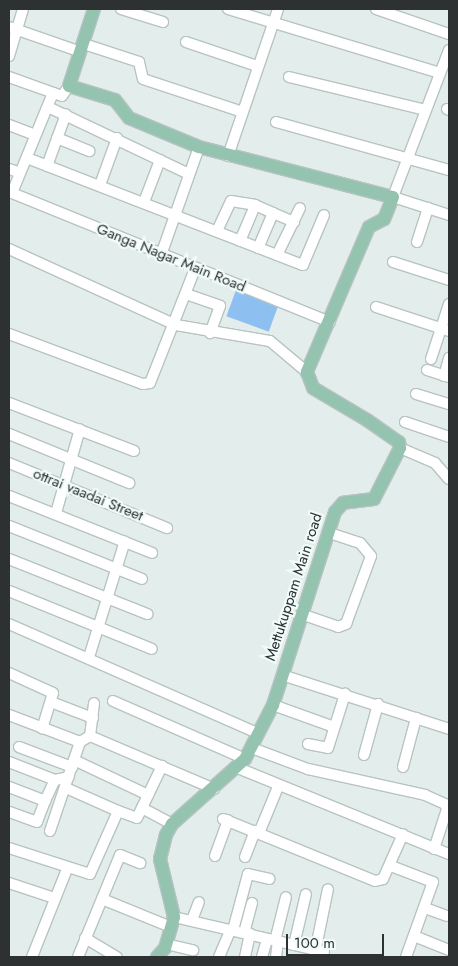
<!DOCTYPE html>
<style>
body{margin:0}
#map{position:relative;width:458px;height:966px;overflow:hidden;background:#e2edec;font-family:Jost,sans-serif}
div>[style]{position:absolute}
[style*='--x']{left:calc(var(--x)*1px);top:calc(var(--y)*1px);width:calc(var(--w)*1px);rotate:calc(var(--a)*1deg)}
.water>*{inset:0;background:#8dc0f1;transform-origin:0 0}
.roads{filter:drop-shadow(1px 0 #b8c3c2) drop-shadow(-1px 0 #b8c3c2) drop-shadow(0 1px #b8c3c2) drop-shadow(0 -1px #b8c3c2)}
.minor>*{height:10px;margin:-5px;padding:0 5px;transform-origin:5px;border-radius:5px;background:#fff}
.major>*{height:12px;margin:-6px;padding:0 6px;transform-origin:6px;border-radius:6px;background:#94c4af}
span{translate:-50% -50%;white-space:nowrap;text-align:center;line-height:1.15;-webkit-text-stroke:4.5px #f0fbfa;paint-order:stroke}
.street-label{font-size:15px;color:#2d3131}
.frame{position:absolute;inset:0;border:10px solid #2d3131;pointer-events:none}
.scale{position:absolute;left:286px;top:934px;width:98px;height:22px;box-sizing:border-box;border:2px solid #2d3131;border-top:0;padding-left:6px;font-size:15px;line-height:18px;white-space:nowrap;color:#2d3131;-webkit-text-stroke:4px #f0fbfa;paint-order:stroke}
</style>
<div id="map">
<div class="water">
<div style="left:236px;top:290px;width:45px;height:28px;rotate:20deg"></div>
</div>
<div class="roads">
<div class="minor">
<div style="--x:121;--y:9;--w:44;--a:17.2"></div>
<div style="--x:228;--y:9;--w:221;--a:16.8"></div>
<div style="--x:376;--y:9;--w:77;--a:18.9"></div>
<div style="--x:9;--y:27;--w:76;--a:19.1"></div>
<div style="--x:186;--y:42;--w:75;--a:18.7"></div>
<div style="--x:84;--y:44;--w:58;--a:18.1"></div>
<div style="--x:139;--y:62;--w:17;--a:77"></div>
<div style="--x:143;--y:79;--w:105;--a:18.3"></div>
<div style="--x:449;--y:50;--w:157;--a:110.9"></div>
<div style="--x:393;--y:197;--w:59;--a:17.8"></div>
<div style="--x:9;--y:56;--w:49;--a:-73.4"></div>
<div style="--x:9;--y:77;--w:56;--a:19.7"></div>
<div style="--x:62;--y:96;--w:12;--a:-55"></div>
<div style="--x:289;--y:77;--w:140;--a:13.6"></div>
<div style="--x:53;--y:93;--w:108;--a:112.3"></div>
<div style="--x:12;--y:193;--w:343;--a:22.1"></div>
<div style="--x:48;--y:107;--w:156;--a:25.4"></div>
<div style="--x:447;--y:109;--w:2;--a:27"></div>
<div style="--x:276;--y:122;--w:180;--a:15.5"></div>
<div style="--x:9;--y:125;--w:28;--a:21"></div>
<div style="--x:57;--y:138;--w:35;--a:22"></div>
<div style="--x:228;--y:156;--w:155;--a:-71.2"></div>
<div style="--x:27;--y:158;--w:296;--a:21.2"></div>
<div style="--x:303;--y:265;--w:54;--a:-67.2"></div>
<div style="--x:47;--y:166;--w:55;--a:-69.9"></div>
<div style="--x:9;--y:169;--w:9;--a:18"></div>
<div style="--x:100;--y:185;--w:50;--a:-70.1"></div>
<div style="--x:144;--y:202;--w:45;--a:-69.1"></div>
<div style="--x:273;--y:213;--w:23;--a:23"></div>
<div style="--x:217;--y:231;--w:33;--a:-65"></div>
<div style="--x:231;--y:201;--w:24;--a:9"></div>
<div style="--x:255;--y:205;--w:20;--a:24"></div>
<div style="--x:273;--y:213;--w:38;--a:113"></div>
<div style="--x:240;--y:241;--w:39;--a:-67"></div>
<div style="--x:417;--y:242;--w:36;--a:-72"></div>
<div style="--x:9;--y:249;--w:183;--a:24.5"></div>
<div style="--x:176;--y:325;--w:95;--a:9.7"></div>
<div style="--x:270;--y:341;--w:48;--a:40"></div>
<div style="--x:161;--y:255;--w:114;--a:-70.6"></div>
<div style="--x:277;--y:255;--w:52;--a:-63.9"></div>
<div style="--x:393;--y:262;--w:59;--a:17.8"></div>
<div style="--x:186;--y:294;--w:36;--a:19"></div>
<div style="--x:220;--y:306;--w:29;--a:110"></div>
<div style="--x:376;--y:307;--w:77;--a:18.2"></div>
<div style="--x:9;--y:334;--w:143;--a:20.5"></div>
<div style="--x:143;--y:384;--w:7;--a:-8"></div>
<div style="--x:150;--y:383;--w:123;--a:-68.5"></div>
<div style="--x:431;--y:359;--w:58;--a:-71.9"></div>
<div style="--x:427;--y:370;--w:23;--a:18"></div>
<div style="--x:444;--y:376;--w:19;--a:-74"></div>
<div style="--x:416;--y:394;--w:34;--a:17"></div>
<div style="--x:9;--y:403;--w:134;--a:21"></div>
<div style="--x:405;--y:422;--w:46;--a:18.8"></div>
<div style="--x:9;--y:434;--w:130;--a:22.2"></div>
<div style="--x:400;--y:448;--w:38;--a:23"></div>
<div style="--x:435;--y:463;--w:21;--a:49"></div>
<div style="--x:9;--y:463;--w:171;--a:22.4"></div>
<div style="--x:9;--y:496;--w:154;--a:21.7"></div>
<div style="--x:56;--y:513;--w:87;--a:-74.1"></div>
<div style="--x:9;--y:526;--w:143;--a:21.7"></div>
<div style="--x:9;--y:559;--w:149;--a:21.7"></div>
<div style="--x:9;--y:591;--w:154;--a:22.1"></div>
<div style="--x:304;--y:615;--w:36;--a:19"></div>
<div style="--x:338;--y:627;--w:9;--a:-21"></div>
<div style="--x:346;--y:624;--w:72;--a:-69.8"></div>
<div style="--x:371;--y:556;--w:17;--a:-130"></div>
<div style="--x:360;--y:543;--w:33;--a:-162"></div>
<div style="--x:9;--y:624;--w:273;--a:23.7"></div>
<div style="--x:89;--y:657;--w:121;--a:-72.8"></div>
<div style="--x:9;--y:673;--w:48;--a:24.4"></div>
<div style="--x:53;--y:693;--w:37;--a:107"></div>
<div style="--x:282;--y:675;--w:176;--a:17.9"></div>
<div style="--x:113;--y:701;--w:144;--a:23.7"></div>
<div style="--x:51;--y:702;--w:45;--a:20.9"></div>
<div style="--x:273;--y:705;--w:65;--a:19.8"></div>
<div style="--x:9;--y:715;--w:76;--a:20.8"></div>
<div style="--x:90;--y:736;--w:33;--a:-83"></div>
<div style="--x:308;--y:744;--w:20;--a:11"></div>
<div style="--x:328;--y:748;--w:57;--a:-72.5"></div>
<div style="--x:19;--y:747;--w:57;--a:20.7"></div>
<div style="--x:252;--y:748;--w:60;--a:20.6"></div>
<div style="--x:308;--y:769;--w:120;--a:12.5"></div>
<div style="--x:425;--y:795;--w:22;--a:24"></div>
<div style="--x:445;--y:804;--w:5;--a:68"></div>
<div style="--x:447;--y:809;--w:42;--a:108"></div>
<div style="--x:364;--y:755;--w:53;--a:-74.6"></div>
<div style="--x:74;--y:760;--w:82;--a:25.3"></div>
<div style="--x:9;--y:762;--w:49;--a:21.4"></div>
<div style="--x:55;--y:780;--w:14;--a:-12"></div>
<div style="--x:403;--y:767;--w:51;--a:-75.1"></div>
<div style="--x:238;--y:768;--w:228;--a:22.2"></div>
<div style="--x:9;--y:787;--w:39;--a:21"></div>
<div style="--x:45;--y:801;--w:22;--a:111"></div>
<div style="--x:37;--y:822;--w:30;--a:-160"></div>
<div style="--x:66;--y:788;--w:57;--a:23.9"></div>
<div style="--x:45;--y:801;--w:23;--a:-65"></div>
<div style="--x:142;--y:808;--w:34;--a:28"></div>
<div style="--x:223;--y:819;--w:164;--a:22.2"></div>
<div style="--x:375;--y:881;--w:8;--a:-14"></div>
<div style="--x:383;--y:879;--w:49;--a:-66"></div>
<div style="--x:50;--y:831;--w:94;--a:-71.4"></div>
<div style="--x:80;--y:742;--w:12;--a:-31"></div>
<div style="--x:90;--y:736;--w:135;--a:23.1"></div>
<div style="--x:259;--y:833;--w:50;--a:-67.6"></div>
<div style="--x:9;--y:848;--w:85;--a:17.8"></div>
<div style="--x:90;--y:874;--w:69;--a:-66"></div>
<div style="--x:118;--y:811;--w:20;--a:20"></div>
<div style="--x:137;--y:818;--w:58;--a:-64.3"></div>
<div style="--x:215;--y:856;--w:38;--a:-70"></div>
<div style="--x:245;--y:857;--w:28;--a:-69"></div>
<div style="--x:391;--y:866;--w:45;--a:20.9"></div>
<div style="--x:433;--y:882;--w:80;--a:109.8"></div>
<div style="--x:9;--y:883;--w:47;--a:18.4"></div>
<div style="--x:102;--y:899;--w:74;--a:22.1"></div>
<div style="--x:425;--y:908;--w:23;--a:20"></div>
<div style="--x:174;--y:917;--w:154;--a:13.1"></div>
<div style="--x:192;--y:920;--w:19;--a:-69"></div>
<div style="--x:233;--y:930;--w:58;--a:-75"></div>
<div style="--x:248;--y:874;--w:22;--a:13"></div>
<div style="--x:244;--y:933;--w:31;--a:-75"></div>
<div style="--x:414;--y:936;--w:38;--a:22"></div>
<div style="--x:85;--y:938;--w:37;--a:31"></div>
<div style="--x:275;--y:941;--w:45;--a:-76"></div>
<div style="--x:166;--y:944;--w:28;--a:13"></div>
<div style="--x:294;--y:945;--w:52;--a:-76.8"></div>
<div style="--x:32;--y:957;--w:95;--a:-68.3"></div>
<div style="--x:78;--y:957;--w:110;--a:-67.6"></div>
<div style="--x:120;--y:855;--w:22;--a:22"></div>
<div style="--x:219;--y:957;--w:30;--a:-67"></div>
<div style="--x:245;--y:957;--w:24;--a:-78"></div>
<div style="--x:262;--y:957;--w:19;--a:-74"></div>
<div style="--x:276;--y:957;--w:16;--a:-83"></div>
<div style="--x:314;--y:957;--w:69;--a:-78.4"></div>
</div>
<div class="major">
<div style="--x:94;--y:9;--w:81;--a:108"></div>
<div style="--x:69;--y:86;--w:48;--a:16.9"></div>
<div style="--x:115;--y:100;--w:23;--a:52"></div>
<div style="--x:129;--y:118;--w:76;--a:22.5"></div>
<div style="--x:199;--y:147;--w:200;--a:14.5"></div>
<div style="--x:393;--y:197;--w:24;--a:112"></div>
<div style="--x:384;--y:219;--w:17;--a:152"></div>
<div style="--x:369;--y:227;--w:158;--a:113.2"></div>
<div style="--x:307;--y:372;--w:17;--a:69"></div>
<div style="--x:313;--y:388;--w:63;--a:30.7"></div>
<div style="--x:367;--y:420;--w:39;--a:35"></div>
<div style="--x:399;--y:442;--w:6;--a:81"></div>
<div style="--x:400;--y:448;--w:57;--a:117"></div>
<div style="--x:374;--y:499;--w:31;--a:173"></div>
<div style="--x:343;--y:503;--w:12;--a:132"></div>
<div style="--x:335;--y:512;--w:203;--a:107.8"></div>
<div style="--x:273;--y:705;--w:61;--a:117.4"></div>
<div style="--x:245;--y:759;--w:98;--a:138.3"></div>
<div style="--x:172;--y:824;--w:13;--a:119"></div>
<div style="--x:166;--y:835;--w:25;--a:104"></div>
<div style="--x:160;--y:859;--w:60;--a:76.4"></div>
<div style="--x:174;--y:917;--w:32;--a:106"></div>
<div style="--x:165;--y:948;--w:12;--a:132"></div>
</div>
</div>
<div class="street-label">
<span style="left:171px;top:258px;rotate:22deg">Ganga Nagar Main Road</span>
<span style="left:88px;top:495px;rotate:22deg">ottrai vaadai Street</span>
<span style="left:294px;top:587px;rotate:-72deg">Mettukuppam Main road</span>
</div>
<div class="frame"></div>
<div class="scale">100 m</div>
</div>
